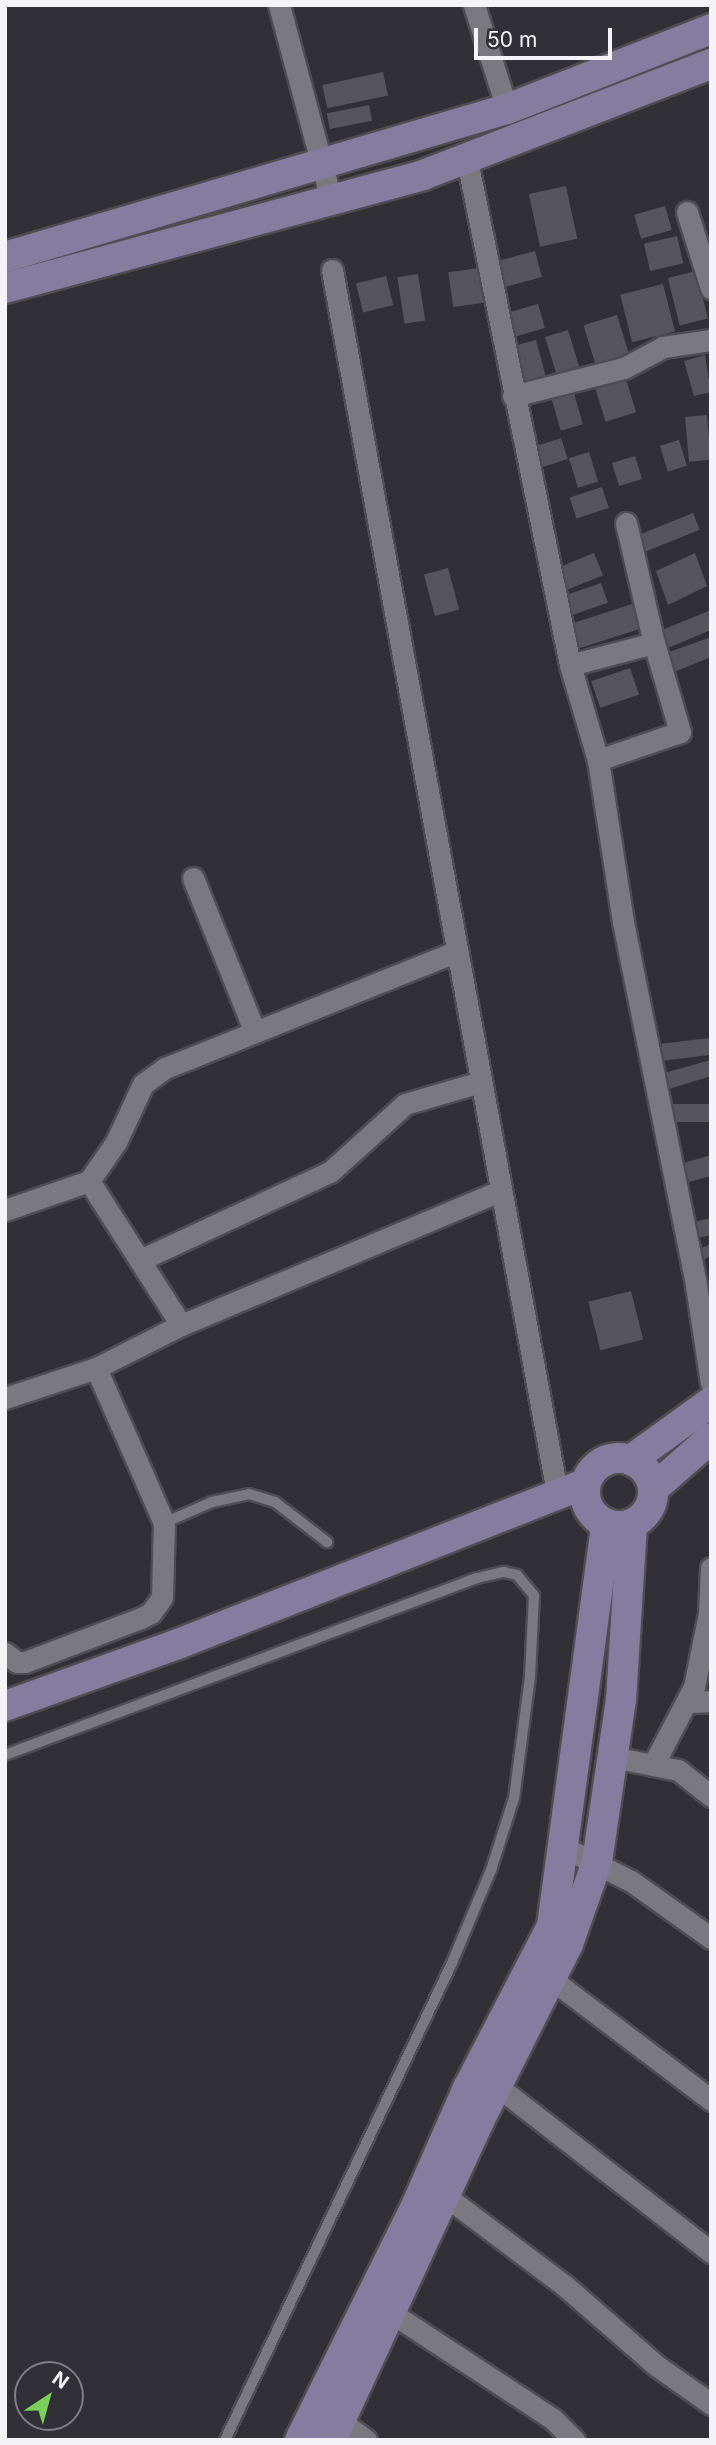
<!DOCTYPE html>
<style>
body{margin:0}
#map{position:relative;width:716px;height:2445px;overflow:hidden;background:#313036;font-family:Inter,sans-serif}
div>[style]{position:absolute}
[style*='--x']{left:calc(var(--x)*1px);top:calc(var(--y)*1px);width:calc(var(--w)*1px);rotate:calc(var(--a)*1deg)}
.building>*{inset:0;background:#56555c;transform-origin:0 0}
.roads{filter:drop-shadow(2px 0 #4e4d52) drop-shadow(-2px 0 #4e4d52) drop-shadow(0 2px #4e4d52) drop-shadow(0 -2px #4e4d52)}
.lane>*{height:10px;margin:-5px;padding:0 5px;transform-origin:5px;border-radius:5px;background:#7a7980}
.street>*{height:21px;margin:-10.5px;padding:0 10.5px;transform-origin:10.5px;border-radius:10.5px;background:#7a7980}
.secondary>*{height:30px;margin:-15px;padding:0 15px;transform-origin:15px;border-radius:15px;background:#847da0}
.secondary>.ring{margin:-15px;padding:0;box-sizing:content-box;background:none;border:30px solid #847da0;border-radius:50%}
span{translate:-50% -50%;white-space:nowrap;text-align:center;line-height:1.15;-webkit-text-stroke:5px #313036;paint-order:stroke}
.frame{position:absolute;inset:0;border:7px solid #f4f3f8;pointer-events:none}
.north{position:absolute;left:14px;top:2361px;width:70px;height:70px;box-sizing:border-box;background:#313036;border:2px solid #7f7e84;border-radius:50%;rotate:36deg;font-size:19px;font-weight:700;line-height:28px;text-align:center;color:#f4f3f8}
.north::after{content:'';display:block;margin:auto;width:24px;height:32px;background:#7ad157;clip-path:polygon(50% 0,100% 100%,50% 72%,0 100%)}
.scale{position:absolute;left:474px;top:28px;width:138px;height:32px;box-sizing:border-box;border:4px solid #f4f3f8;border-top:0;padding-left:9px;font-size:21px;line-height:24px;white-space:nowrap;color:#f4f3f8;-webkit-text-stroke:5px #313036;paint-order:stroke}
</style>
<div id="map">
<div class="building">
<div style="left:383px;top:72px;width:24px;height:62px;rotate:78deg"></div>
<div style="left:369px;top:105px;width:16px;height:43px;rotate:79deg"></div>
<div style="left:566px;top:186px;width:54px;height:38px;rotate:78deg"></div>
<div style="left:665px;top:206px;width:25px;height:32px;rotate:74deg"></div>
<div style="left:677px;top:236px;width:28px;height:34px;rotate:77deg"></div>
<div style="left:535px;top:251px;width:27px;height:42px;rotate:75deg"></div>
<div style="left:479px;top:268px;width:35px;height:31px;rotate:82deg"></div>
<div style="left:696px;top:271px;width:49px;height:29px;rotate:76deg"></div>
<div style="left:418px;top:274px;width:47px;height:21px;rotate:81deg"></div>
<div style="left:386px;top:276px;width:30px;height:31px;rotate:76deg"></div>
<div style="left:663px;top:284px;width:49px;height:44px;rotate:76deg"></div>
<div style="left:538px;top:304px;width:25px;height:38px;rotate:74deg"></div>
<div style="left:617px;top:315px;width:45px;height:35px;rotate:73deg"></div>
<div style="left:568px;top:330px;width:38px;height:24px;rotate:73deg"></div>
<div style="left:536px;top:340px;width:39px;height:28px;rotate:75deg"></div>
<div style="clip-path:polygon(705px 355px,711px 392px,694px 396px,684px 361px)"></div>
<div style="left:625px;top:376px;width:38px;height:32px;rotate:73deg"></div>
<div style="left:571px;top:383px;width:43px;height:23px;rotate:74deg"></div>
<div style="left:707px;top:415px;width:45px;height:22px;rotate:85deg"></div>
<div style="left:561px;top:438px;width:22px;height:31px;rotate:72deg"></div>
<div style="left:679px;top:440px;width:27px;height:20px;rotate:73deg"></div>
<div style="left:589px;top:452px;width:31px;height:21px;rotate:73deg"></div>
<div style="left:635px;top:456px;width:24px;height:24px;rotate:73deg"></div>
<div style="left:602px;top:487px;width:22px;height:34px;rotate:72deg"></div>
<div style="left:693px;top:513px;width:18px;height:67px;rotate:68deg"></div>
<div style="left:594px;top:553px;width:24px;height:42px;rotate:68deg"></div>
<div style="clip-path:polygon(695px 553px,707px 586px,668px 605px,656px 571px)"></div>
<div style="left:448px;top:568px;width:43px;height:25px;rotate:75deg"></div>
<div style="left:601px;top:583px;width:21px;height:42px;rotate:71deg"></div>
<div style="left:632px;top:604px;width:26px;height:65px;rotate:72deg"></div>
<div style="clip-path:polygon(711px 610px,711px 630px,663px 650px,655px 633px)"></div>
<div style="clip-path:polygon(711px 637px,711px 657px,669px 674px,661px 655px)"></div>
<div style="left:630px;top:668px;width:28px;height:41px;rotate:71deg"></div>
<div style="left:709px;top:1038px;width:17px;height:48px;rotate:83deg"></div>
<div style="clip-path:polygon(711px 1060px,711px 1076px,666px 1090px,664px 1073px)"></div>
<div style="left:711px;top:1104px;width:18px;height:41px;rotate:90deg"></div>
<div style="clip-path:polygon(711px 1155px,711px 1176px,689px 1182px,684px 1163px)"></div>
<div style="clip-path:polygon(711px 1218px,711px 1235px,698px 1238px,694px 1222px)"></div>
<div style="clip-path:polygon(711px 1244px,711px 1256px,701px 1261px,699px 1249px)"></div>
<div style="left:631px;top:1291px;width:50px;height:44px;rotate:76deg"></div>
</div>
<div class="roads">
<div class="lane">
<div style="--x:164;--y:1523;--w:52;--a:-23.6"></div>
<div style="--x:212;--y:1502;--w:38;--a:-12"></div>
<div style="--x:249;--y:1494;--w:27;--a:17"></div>
<div style="--x:275;--y:1502;--w:66;--a:37.6"></div>
<div style="--x:5;--y:1755;--w:504;--a:-20.56"></div>
<div style="--x:477;--y:1578;--w:28;--a:-13"></div>
<div style="--x:504;--y:1572;--w:13;--a:13"></div>
<div style="--x:517;--y:1575;--w:26;--a:50"></div>
<div style="--x:534;--y:1595;--w:82;--a:92.8"></div>
<div style="--x:530;--y:1677;--w:122;--a:97.5"></div>
<div style="--x:514;--y:1798;--w:76;--a:107.7"></div>
<div style="--x:491;--y:1870;--w:101;--a:112.8"></div>
<div style="--x:452;--y:1963;--w:528;--a:115.45"></div>
</div>
<div class="street">
<div style="--x:279;--y:5;--w:201;--a:75"></div>
<div style="--x:474;--y:5;--w:109;--a:72.4"></div>
<div style="--x:467;--y:160;--w:515;--a:78.47"></div>
<div style="--x:570;--y:665;--w:99;--a:73.6"></div>
<div style="--x:598;--y:760;--w:164;--a:81.2"></div>
<div style="--x:623;--y:922;--w:370;--a:78.6"></div>
<div style="--x:696;--y:1285;--w:99;--a:81.3"></div>
<div style="--x:687;--y:212;--w:80;--a:72.5"></div>
<div style="--x:332;--y:270;--w:1243;--a:79.57"></div>
<div style="--x:513;--y:396;--w:114;--a:-14.2"></div>
<div style="--x:624;--y:368;--w:44;--a:-28.3"></div>
<div style="--x:663;--y:347;--w:49;--a:-8.3"></div>
<div style="--x:626;--y:523;--w:123;--a:76.9"></div>
<div style="--x:570;--y:665;--w:87;--a:-14.7"></div>
<div style="--x:654;--y:643;--w:93;--a:73.7"></div>
<div style="--x:680;--y:732;--w:87;--a:161.1"></div>
<div style="--x:193;--y:878;--w:166;--a:68.1"></div>
<div style="--x:89;--y:1181;--w:171;--a:57.4"></div>
<div style="--x:181;--y:1325;--w:346;--a:-22.8"></div>
<div style="--x:5;--y:1210;--w:89;--a:-19"></div>
<div style="--x:89;--y:1181;--w:47;--a:-55.3"></div>
<div style="--x:116;--y:1142;--w:64;--a:-65"></div>
<div style="--x:143;--y:1084;--w:27;--a:-36"></div>
<div style="--x:165;--y:1068;--w:312;--a:-21.8"></div>
<div style="--x:140;--y:1260;--w:209;--a:-24.9"></div>
<div style="--x:330;--y:1172;--w:101;--a:-42.2"></div>
<div style="--x:405;--y:1104;--w:78;--a:-16.3"></div>
<div style="--x:5;--y:1398;--w:96;--a:-18.2"></div>
<div style="--x:96;--y:1368;--w:95;--a:-26.8"></div>
<div style="--x:5;--y:1653;--w:15;--a:37"></div>
<div style="--x:17;--y:1662;--w:8;--a:0"></div>
<div style="--x:25;--y:1662;--w:124;--a:-20.8"></div>
<div style="--x:141;--y:1618;--w:11;--a:-27"></div>
<div style="--x:151;--y:1613;--w:19;--a:-55"></div>
<div style="--x:162;--y:1597;--w:74;--a:-88.5"></div>
<div style="--x:164;--y:1523;--w:169;--a:-113.7"></div>
<div style="--x:687;--y:1702;--w:24;--a:-2"></div>
<div style="--x:613;--y:1757;--w:66;--a:11.3"></div>
<div style="--x:678;--y:1770;--w:42;--a:38.2"></div>
<div style="--x:653;--y:1765;--w:88;--a:-62.3"></div>
<div style="--x:694;--y:1687;--w:76;--a:-78.5"></div>
<div style="--x:709;--y:1613;--w:45;--a:-87.5"></div>
<div style="--x:563;--y:1847;--w:76;--a:26.6"></div>
<div style="--x:631;--y:1881;--w:98;--a:35.5"></div>
<div style="--x:551;--y:1979;--w:201;--a:37.1"></div>
<div style="--x:497;--y:2086;--w:271;--a:37.8"></div>
<div style="--x:444;--y:2195;--w:150;--a:36.9"></div>
<div style="--x:564;--y:2285;--w:123;--a:41.1"></div>
<div style="--x:657;--y:2366;--w:66;--a:35.1"></div>
<div style="--x:390;--y:2312;--w:195;--a:33.3"></div>
<div style="--x:553;--y:2419;--w:30;--a:45"></div>
<div style="--x:340;--y:2421;--w:32;--a:36"></div>
</div>
<div class="secondary">
<div style="--x:5;--y:257;--w:523;--a:-16.43"></div>
<div style="--x:507;--y:109;--w:219;--a:-21.4"></div>
<div style="--x:5;--y:288;--w:433;--a:-15.1"></div>
<div style="--x:423;--y:175;--w:309;--a:-21.1"></div>
<div class="ring" style="left:585px;top:1458px;width:38px;height:38px"></div>
<div style="--x:631;--y:1460;--w:99;--a:-35.9"></div>
<div style="--x:653;--y:1489;--w:77;--a:-41.3"></div>
<div style="--x:5;--y:1706;--w:184;--a:-19.7"></div>
<div style="--x:178;--y:1644;--w:437;--a:-21.5"></div>
<div style="--x:300;--y:2440;--w:263;--a:-63.6"></div>
<div style="--x:417;--y:2204;--w:127;--a:-66.3"></div>
<div style="--x:468;--y:2088;--w:182;--a:-62.6"></div>
<div style="--x:552;--y:1926;--w:406;--a:-82.3"></div>
<div style="--x:331;--y:2440;--w:352;--a:-65.1"></div>
<div style="--x:479;--y:2121;--w:198;--a:-63.3"></div>
<div style="--x:568;--y:1944;--w:87;--a:-70.5"></div>
<div style="--x:597;--y:1862;--w:164;--a:-81.6"></div>
<div style="--x:621;--y:1700;--w:176;--a:-86.4"></div>
</div>
</div>
<div class="frame"></div>
<div class="north">N</div>
<div class="scale">50 m</div>
</div>
